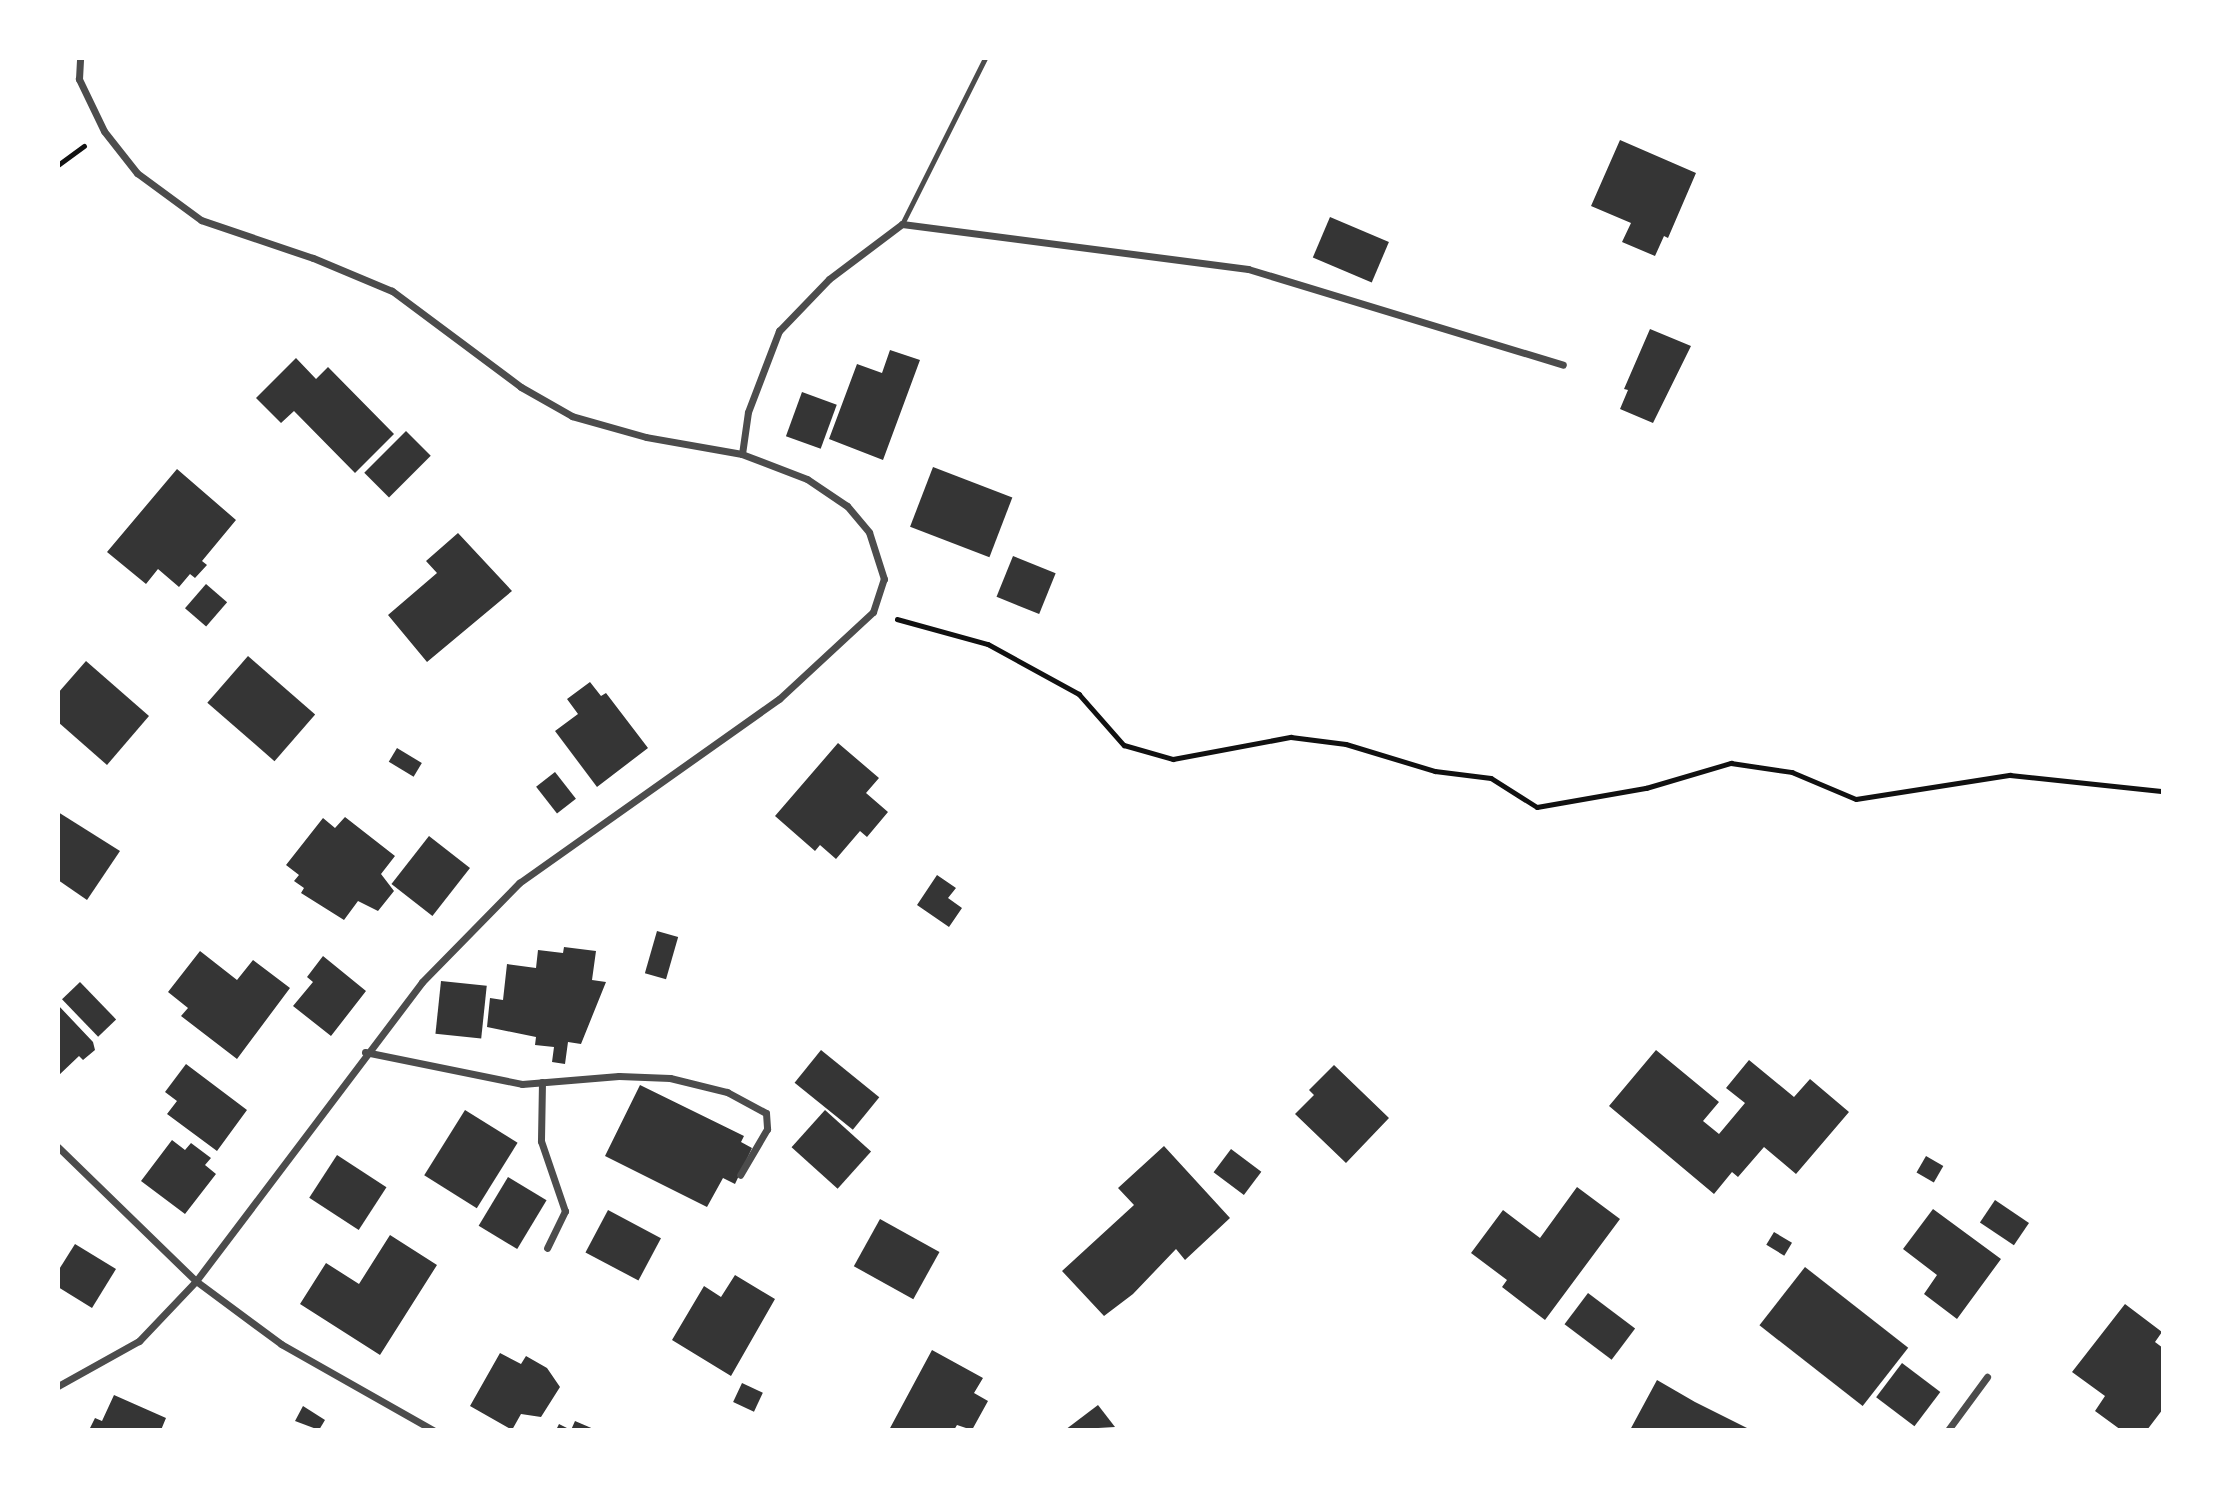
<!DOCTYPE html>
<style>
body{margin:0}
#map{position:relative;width:2221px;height:1488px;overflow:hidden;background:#fff;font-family:"Fira Sans Condensed",sans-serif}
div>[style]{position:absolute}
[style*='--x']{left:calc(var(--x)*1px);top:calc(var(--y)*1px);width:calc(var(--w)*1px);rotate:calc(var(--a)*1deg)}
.building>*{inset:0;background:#353535;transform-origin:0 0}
.path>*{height:4.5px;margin:-2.25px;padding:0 2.25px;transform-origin:2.25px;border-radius:2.25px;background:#111}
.service>*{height:5px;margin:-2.5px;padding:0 2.5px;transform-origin:2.5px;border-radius:2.5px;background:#4c4c4c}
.minor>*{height:7px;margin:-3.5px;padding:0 3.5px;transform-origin:3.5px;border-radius:3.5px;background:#4c4c4c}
span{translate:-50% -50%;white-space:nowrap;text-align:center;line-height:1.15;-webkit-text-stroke:5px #fff;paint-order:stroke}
.frame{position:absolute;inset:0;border:60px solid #fff;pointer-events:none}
</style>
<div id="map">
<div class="building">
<div style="clip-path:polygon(1620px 140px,1696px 173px,1668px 238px,1664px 236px,1655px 256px,1622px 242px,1631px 223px,1591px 206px)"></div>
<div style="left:1330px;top:217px;width:64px;height:44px;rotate:23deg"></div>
<div style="clip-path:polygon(1650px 329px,1691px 346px,1653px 423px,1620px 409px,1628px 390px,1624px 389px)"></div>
<div style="clip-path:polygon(890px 350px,920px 360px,883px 460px,829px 439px,857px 364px,882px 373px)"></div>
<div style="clip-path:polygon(296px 358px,316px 379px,328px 367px,394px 434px,355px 473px,294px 411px,281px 423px,256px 398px)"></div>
<div style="left:802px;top:392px;width:37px;height:47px;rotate:20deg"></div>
<div style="left:406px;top:431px;width:35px;height:59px;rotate:45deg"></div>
<div style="left:933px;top:467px;width:85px;height:64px;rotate:21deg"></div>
<div style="clip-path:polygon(177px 469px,236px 520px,202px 561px,207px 565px,195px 578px,190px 574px,179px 587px,158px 569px,146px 584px,107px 552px)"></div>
<div style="clip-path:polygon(458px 533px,512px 591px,427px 662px,388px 615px,437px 573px,426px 561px)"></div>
<div style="left:1013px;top:556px;width:46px;height:44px;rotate:22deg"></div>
<div style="left:206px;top:584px;width:28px;height:32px;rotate:41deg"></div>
<div style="left:248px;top:656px;width:89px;height:62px;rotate:41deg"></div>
<div style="clip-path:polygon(86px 661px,149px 716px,107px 765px,58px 722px,58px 693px)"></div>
<div style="clip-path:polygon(590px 682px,601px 696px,606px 693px,648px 748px,597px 787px,555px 731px,578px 714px,567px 699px)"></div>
<div style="clip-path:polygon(838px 743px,879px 778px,866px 793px,888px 812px,867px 837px,860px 831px,836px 859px,820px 845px,815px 851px,775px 816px)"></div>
<div style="left:397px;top:748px;width:29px;height:16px;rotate:31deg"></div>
<div style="left:555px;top:772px;width:34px;height:24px;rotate:52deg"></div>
<div style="clip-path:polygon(58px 812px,120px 851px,87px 900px,58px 880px)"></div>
<div style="clip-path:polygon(345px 817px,395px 856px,381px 874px,394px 891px,378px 911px,358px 901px,344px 920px,301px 893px,304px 888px,294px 881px,299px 875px,286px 865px,323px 818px,335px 828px)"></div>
<div style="left:429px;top:836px;width:52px;height:61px;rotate:38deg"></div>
<div style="clip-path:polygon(937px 875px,956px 888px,948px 898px,962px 908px,949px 927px,917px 905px)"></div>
<div style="left:657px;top:931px;width:22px;height:44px;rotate:16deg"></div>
<div style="clip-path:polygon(564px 947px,596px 951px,592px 980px,606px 982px,581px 1044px,568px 1042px,565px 1064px,552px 1062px,554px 1047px,535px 1045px,536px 1037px,487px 1027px,490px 998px,503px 1000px,507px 964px,536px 968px,538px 950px,563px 953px)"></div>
<div style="clip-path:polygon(200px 951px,237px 980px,253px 960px,290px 988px,237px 1059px,181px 1016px,188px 1008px,168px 992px)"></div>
<div style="clip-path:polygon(323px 956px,366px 991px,331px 1036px,293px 1006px,313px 982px,307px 977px)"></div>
<div style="left:441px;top:981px;width:46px;height:53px;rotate:6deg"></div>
<div style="left:80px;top:982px;width:52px;height:25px;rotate:46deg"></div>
<div style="clip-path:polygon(58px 1005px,93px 1042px,95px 1050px,83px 1060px,79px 1056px,58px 1076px)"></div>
<div style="left:821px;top:1050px;width:75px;height:42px;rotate:39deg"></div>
<div style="clip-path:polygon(1656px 1050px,1719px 1102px,1703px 1121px,1719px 1134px,1745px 1103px,1726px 1088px,1749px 1060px,1794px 1097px,1810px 1079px,1849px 1112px,1796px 1174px,1764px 1147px,1738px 1177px,1732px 1172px,1714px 1194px,1609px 1106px)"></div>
<div style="clip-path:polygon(186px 1064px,247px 1110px,217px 1151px,167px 1114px,177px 1101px,165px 1092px)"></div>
<div style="clip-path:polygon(1334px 1065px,1389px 1118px,1346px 1163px,1295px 1114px,1314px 1095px,1309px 1090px)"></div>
<div style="clip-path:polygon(640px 1085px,744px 1136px,741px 1142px,752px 1148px,735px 1184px,723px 1178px,707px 1207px,605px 1156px)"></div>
<div style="left:465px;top:1110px;width:62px;height:77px;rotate:32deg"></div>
<div style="left:825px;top:1110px;width:62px;height:50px;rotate:42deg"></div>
<div style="clip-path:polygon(172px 1140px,185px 1150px,191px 1143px,211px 1158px,205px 1165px,216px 1174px,185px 1214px,141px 1181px)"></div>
<div style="clip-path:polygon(1164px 1146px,1230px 1218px,1185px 1260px,1176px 1249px,1133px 1294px,1104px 1316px,1062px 1271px,1134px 1205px,1118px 1188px)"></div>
<div style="left:1231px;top:1149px;width:38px;height:29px;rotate:37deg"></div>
<div style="left:337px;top:1155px;width:59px;height:51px;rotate:33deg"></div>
<div style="left:1926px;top:1156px;width:20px;height:19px;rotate:30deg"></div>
<div style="left:508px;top:1177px;width:45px;height:57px;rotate:31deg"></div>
<div style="clip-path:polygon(1577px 1187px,1620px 1219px,1545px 1320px,1502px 1287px,1507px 1280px,1471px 1253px,1503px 1210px,1540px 1238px)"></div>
<div style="left:1995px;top:1200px;width:41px;height:27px;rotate:34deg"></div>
<div style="clip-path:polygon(1933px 1209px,2001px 1259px,1957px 1319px,1924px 1294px,1937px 1275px,1903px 1249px)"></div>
<div style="left:608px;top:1210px;width:60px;height:48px;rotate:28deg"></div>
<div style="left:880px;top:1219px;width:68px;height:54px;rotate:29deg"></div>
<div style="left:1774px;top:1232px;width:21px;height:15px;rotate:31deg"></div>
<div style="clip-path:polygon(390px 1235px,437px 1265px,380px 1355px,300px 1304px,326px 1263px,359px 1284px)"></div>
<div style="clip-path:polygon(75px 1244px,116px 1269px,92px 1308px,58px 1287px,58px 1271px)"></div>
<div style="left:1805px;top:1267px;width:131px;height:74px;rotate:38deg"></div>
<div style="clip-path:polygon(735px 1275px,775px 1299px,731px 1376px,672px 1340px,704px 1286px,721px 1297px)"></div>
<div style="left:1588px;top:1293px;width:59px;height:39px;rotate:37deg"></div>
<div style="clip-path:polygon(2125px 1304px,2162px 1332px,2155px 1342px,2163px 1348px,2163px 1409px,2147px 1430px,2121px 1430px,2095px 1411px,2105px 1396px,2072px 1372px)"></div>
<div style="clip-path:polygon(932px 1350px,983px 1378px,974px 1393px,988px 1401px,972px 1430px,957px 1425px,954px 1430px,889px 1430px)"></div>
<div style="clip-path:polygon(500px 1353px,521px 1364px,526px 1356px,547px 1368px,560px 1387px,541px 1417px,521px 1414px,512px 1430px,470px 1406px)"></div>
<div style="left:1902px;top:1363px;width:48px;height:43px;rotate:37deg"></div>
<div style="clip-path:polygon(1657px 1380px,1695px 1402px,1751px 1430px,1630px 1430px)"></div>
<div style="left:742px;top:1383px;width:23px;height:21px;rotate:25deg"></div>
<div style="clip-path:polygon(114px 1395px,166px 1418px,161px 1430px,89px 1430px,95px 1418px,102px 1421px)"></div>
<div style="clip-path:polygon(1098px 1405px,1115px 1427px,1065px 1430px)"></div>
<div style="clip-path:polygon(303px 1406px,325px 1420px,319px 1430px,295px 1421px)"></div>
<div style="clip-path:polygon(575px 1421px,596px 1430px,556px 1430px,559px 1424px,571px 1430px)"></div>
</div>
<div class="path">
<div style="--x:58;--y:165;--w:32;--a:-36"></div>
<div style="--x:897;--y:619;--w:94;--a:15.4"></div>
<div style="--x:988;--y:644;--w:104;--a:28.8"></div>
<div style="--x:1079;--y:694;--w:68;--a:48.6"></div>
<div style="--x:1124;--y:745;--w:51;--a:15.9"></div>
<div style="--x:1173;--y:759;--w:120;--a:-10.6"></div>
<div style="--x:1291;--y:737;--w:55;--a:7.3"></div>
<div style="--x:1346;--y:744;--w:93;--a:16.9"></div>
<div style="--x:1435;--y:771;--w:56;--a:7.1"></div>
<div style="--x:1491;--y:778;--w:54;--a:32.2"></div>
<div style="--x:1537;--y:807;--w:111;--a:-9.9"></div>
<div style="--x:1646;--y:788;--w:89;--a:-16.4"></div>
<div style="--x:1731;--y:763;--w:62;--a:8.4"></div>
<div style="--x:1792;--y:772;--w:69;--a:22.9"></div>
<div style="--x:1856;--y:799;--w:156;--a:-8.9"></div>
<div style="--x:2010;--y:775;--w:154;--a:6"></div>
</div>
<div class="service">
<div style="--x:902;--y:224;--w:186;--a:-63.4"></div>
</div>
<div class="minor">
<div style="--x:742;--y:454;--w:42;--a:-81.9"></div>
<div style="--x:748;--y:412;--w:87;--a:-69.1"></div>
<div style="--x:779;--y:331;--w:72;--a:-46.1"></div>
<div style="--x:829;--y:279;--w:91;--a:-37"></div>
<div style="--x:902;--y:224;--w:349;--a:7.4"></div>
<div style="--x:1248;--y:269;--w:329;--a:16.9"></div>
<div style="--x:365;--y:1052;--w:160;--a:11.5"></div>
<div style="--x:522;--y:1084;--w:97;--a:-4.7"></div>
<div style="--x:619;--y:1076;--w:51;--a:2.2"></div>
<div style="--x:670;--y:1078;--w:59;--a:13.8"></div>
<div style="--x:727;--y:1092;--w:44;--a:28.3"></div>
<div style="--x:766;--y:1113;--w:16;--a:86"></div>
<div style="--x:767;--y:1129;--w:53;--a:120.4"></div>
<div style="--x:542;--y:1082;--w:59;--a:91"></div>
<div style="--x:541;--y:1141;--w:74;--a:71.1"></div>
<div style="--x:565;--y:1211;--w:41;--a:115.9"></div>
<div style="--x:58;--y:1147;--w:192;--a:44.2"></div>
<div style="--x:196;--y:1281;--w:106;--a:36.5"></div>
<div style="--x:281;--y:1344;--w:175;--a:29.5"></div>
<div style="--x:58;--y:1386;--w:93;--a:-29.1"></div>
<div style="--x:139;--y:1341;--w:83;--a:-46.5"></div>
<div style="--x:196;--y:1281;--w:375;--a:-52.9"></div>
<div style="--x:422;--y:982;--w:139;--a:-45.6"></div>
<div style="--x:519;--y:883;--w:319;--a:-35.3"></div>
<div style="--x:779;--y:699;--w:128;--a:-42.8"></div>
<div style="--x:873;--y:612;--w:35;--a:-72"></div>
<div style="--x:884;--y:579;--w:49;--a:-107.7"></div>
<div style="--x:869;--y:532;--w:34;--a:-130"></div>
<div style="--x:847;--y:506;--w:48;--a:-146"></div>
<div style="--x:807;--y:479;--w:70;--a:-159"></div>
<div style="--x:742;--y:454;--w:97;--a:-170"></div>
<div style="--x:646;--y:437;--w:77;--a:-164.2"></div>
<div style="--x:572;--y:416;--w:59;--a:-150.4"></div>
<div style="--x:521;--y:387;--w:161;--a:-143.3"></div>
<div style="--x:392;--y:291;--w:86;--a:-157.3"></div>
<div style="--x:313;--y:258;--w:118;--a:-161.3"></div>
<div style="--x:201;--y:220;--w:79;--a:-143.7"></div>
<div style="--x:137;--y:173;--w:53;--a:-128.2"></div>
<div style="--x:104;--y:131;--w:58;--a:-115.7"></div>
<div style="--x:79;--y:79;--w:21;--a:-87"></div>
<div style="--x:1948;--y:1430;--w:66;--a:-53.7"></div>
</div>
<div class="frame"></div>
</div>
